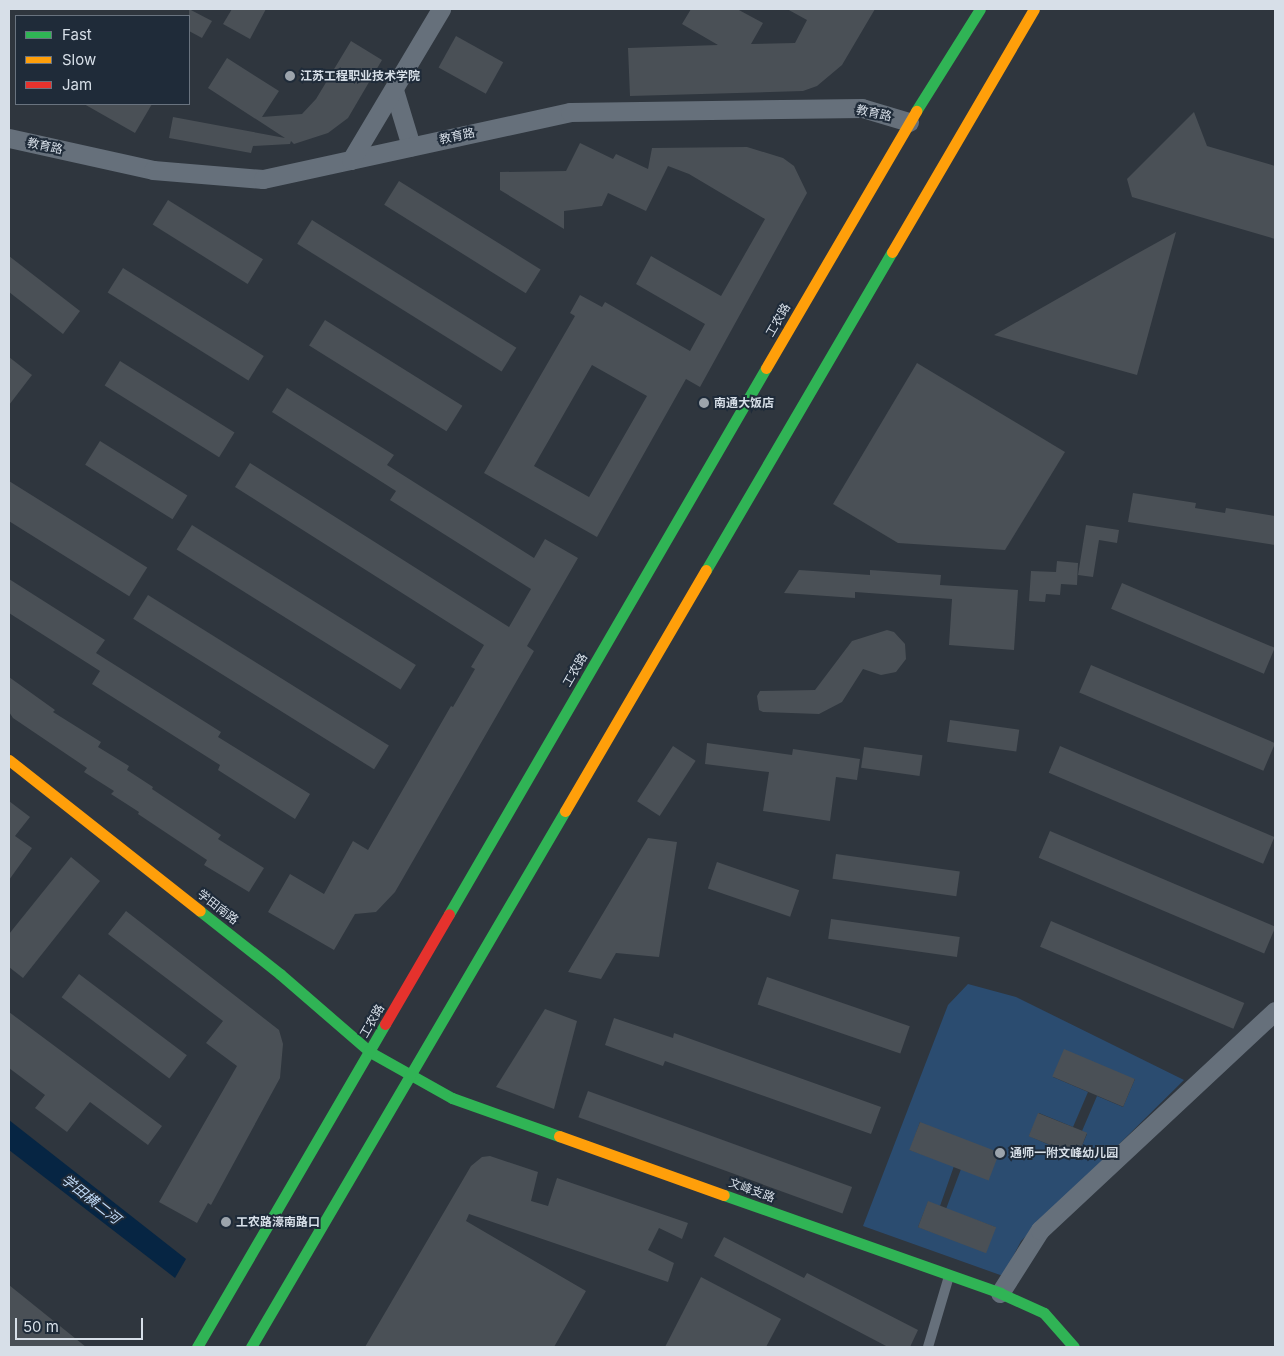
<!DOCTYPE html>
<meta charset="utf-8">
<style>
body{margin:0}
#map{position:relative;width:1284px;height:1356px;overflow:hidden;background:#2f363e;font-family:Inter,"Noto Sans SC",sans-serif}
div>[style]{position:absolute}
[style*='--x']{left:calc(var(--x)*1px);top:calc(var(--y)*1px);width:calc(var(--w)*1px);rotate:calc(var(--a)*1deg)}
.green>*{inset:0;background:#2b4c70}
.water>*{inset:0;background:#062543}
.building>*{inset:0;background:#4a5056;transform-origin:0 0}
.lane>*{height:10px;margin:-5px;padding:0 5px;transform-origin:5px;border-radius:5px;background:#66707b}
.street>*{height:19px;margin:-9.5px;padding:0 9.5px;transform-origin:9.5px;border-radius:9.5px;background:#66707b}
.fast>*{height:11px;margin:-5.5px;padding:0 5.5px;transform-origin:5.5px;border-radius:5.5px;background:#30b455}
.slow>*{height:11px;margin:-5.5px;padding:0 5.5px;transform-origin:5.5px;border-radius:5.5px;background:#ff9f0a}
.jam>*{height:11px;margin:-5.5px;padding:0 5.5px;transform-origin:5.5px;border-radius:5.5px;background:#e5322d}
.dots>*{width:14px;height:14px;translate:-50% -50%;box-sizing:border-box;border:2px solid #1f2b39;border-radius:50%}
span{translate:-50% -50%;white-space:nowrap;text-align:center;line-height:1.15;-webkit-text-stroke:4px #1f2b39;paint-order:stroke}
.poi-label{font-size:12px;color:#d7dfe8;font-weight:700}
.left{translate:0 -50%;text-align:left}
.street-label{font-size:12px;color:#d7dfe8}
.water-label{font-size:14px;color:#c2dbf8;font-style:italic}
.frame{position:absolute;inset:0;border:10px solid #d7dfe8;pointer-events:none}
.legend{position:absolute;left:15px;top:15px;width:175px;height:90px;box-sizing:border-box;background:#1f2b39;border:1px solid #69737f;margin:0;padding:6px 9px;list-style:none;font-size:15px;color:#d7dfe8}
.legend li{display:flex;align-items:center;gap:10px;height:25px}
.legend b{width:25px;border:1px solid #69737f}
.scale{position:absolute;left:15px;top:1318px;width:128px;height:22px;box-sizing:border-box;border:2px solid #d7dfe8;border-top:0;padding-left:6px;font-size:15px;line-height:18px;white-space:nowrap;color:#d7dfe8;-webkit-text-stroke:4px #1f2b39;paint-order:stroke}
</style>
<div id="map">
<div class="green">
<div style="clip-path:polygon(evenodd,968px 984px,1016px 997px,1184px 1080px,1021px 1241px,1003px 1276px,863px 1226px,948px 1005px,968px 984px,1053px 1077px,1135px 1079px,1123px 1107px,1097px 1096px,1082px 1131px,1087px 1134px,1077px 1157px,1029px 1136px,1039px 1113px,1073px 1127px,1088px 1092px,1053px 1077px,968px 984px,920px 1122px,961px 1169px,946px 1209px,995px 1227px,986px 1252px,918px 1227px,928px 1202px,940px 1206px,954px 1166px,910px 1150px,920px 1122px)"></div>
</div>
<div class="water">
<div style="clip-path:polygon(9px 1120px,186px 1259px,175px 1278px,9px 1150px)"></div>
</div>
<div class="building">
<div style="clip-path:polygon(189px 9px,212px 21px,202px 38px,189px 31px)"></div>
<div style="clip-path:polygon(232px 9px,266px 9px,250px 39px,223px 24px)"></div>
<div style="clip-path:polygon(691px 9px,737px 9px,763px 23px,751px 44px,795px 43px,807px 20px,787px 9px,875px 9px,842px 65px,817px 86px,803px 91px,630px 96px,628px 48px,718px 45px,682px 24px)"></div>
<div style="left:456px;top:36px;width:54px;height:36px;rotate:29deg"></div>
<div style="clip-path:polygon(351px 41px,382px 60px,348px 118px,328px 133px,294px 144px,291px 141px,290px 144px,253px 146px,251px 153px,169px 138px,173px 117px,285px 138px,208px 88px,227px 58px,279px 91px,262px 117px,302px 114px,316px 99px)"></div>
<div style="clip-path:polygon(84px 104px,152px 104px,135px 133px)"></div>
<div style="clip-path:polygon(1194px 112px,1207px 146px,1275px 166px,1275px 239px,1132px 197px,1127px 179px)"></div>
<div style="clip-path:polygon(evenodd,580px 143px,613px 159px,616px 154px,648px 169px,652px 148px,747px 147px,783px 158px,794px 166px,807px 193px,700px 387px,686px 379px,597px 537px,484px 473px,575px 316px,570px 313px,580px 295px,602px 307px,605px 302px,690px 351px,705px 324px,636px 284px,651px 256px,721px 296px,765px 219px,689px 174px,668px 166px,646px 211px,608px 193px,602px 206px,564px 211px,564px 229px,500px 190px,500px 172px,566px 171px,580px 143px,592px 365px,647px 396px,589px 497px,534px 466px,592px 365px)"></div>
<div style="left:399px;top:181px;width:167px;height:28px;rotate:32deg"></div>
<div style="left:168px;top:200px;width:112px;height:29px;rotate:32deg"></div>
<div style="left:312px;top:220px;width:241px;height:28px;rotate:32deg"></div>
<div style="clip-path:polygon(1176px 232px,1137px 375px,994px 335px,1131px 257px)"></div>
<div style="clip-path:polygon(9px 256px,80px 311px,63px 334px,9px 292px)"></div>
<div style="left:123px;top:268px;width:166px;height:29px;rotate:32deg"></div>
<div style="left:325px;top:320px;width:162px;height:30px;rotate:32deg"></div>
<div style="clip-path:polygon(9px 357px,32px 375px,9px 405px)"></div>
<div style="left:120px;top:361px;width:135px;height:29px;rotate:32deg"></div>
<div style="clip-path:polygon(917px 363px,1065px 452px,1005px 550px,898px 543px,833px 504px)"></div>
<div style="clip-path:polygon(287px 388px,394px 455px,387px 465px,534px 558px,545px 539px,578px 558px,527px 646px,534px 651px,395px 892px,376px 912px,355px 914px,334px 950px,268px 912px,290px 874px,324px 894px,353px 841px,368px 850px,451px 706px,453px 707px,475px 669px,471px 667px,484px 645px,235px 487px,250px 463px,509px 627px,531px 589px,390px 500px,396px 491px,272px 412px)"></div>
<div style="left:100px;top:441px;width:103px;height:28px;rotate:32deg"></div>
<div style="left:9px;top:481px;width:163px;height:34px;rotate:32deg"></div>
<div style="clip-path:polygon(1133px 493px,1196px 503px,1195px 508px,1225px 513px,1226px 508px,1275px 516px,1275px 545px,1128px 522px)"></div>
<div style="left:192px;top:525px;width:264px;height:29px;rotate:32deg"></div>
<div style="clip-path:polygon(1086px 525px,1119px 530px,1117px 543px,1099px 540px,1093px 577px,1078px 575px)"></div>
<div style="clip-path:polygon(1057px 561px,1078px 563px,1077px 585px,1061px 584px,1060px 595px,1046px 594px,1045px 602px,1029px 601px,1031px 571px,1056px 572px)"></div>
<div style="clip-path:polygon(799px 570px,870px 575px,870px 570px,941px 575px,940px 585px,1018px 590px,1014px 650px,949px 645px,952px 599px,855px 592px,855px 598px,784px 593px)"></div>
<div style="clip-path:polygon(9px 579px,105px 640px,96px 653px,221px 732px,218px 737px,310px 794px,295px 819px,218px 770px,220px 765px,92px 684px,100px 671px,9px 613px)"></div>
<div style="left:1122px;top:583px;width:166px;height:28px;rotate:23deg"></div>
<div style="left:148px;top:595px;width:284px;height:28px;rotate:32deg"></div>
<div style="clip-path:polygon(887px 630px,894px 632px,905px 644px,906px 659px,896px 672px,881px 675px,863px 669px,842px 702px,819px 714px,763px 712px,759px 710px,757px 696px,760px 691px,815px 690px,852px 641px)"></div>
<div style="left:1091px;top:665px;width:200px;height:30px;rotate:23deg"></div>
<div style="clip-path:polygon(9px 677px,55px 710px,53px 712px,101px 742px,98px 747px,129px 766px,127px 770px,153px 787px,152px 789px,221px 835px,218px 839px,264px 868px,249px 892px,204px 865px,207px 860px,138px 814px,139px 812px,111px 794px,114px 791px,84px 772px,87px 768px,13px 718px,9px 712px)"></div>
<div style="left:950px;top:720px;width:70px;height:22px;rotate:8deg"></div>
<div style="clip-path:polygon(707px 743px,792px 755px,793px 749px,860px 759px,857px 780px,836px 777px,830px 821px,763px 811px,769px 772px,705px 764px)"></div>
<div style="left:673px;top:746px;width:27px;height:66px;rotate:33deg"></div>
<div style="left:1060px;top:746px;width:233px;height:29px;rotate:23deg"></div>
<div style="left:864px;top:747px;width:59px;height:21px;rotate:8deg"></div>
<div style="clip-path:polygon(9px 801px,30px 817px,15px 836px,32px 848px,9px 880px)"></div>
<div style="left:1050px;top:831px;width:245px;height:29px;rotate:23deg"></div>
<div style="clip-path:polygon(648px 838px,677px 842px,659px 957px,616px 953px,601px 979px,568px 972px)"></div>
<div style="left:836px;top:854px;width:125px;height:25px;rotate:8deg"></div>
<div style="clip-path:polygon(71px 857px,100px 881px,23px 978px,9px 967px,9px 934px)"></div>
<div style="left:717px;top:862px;width:87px;height:28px;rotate:19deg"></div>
<div style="clip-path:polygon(126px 911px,279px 1030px,283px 1044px,280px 1078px,211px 1205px,208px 1203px,197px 1223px,159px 1202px,237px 1066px,206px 1043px,223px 1021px,108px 934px)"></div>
<div style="left:831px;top:919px;width:130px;height:20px;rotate:8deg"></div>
<div style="left:1051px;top:921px;width:210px;height:28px;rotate:23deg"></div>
<div style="left:79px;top:974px;width:135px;height:29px;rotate:37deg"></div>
<div style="left:767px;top:977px;width:151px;height:29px;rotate:19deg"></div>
<div style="clip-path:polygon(545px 1009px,577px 1021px,554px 1109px,496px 1087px)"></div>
<div style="clip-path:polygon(9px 1012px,162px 1126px,148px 1145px,90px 1102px,67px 1132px,35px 1108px,45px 1095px,9px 1068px)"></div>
<div style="clip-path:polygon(614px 1018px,673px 1038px,674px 1033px,881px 1107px,871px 1134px,665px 1061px,663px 1066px,605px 1045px)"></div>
<div style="left:1064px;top:1049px;width:77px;height:30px;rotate:23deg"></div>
<div style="left:588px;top:1091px;width:281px;height:28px;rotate:20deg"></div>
<div style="left:1038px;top:1113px;width:53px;height:25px;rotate:22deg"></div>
<div style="left:920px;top:1122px;width:85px;height:30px;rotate:21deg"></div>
<div style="clip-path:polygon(490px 1156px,538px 1172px,531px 1201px,548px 1206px,557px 1178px,688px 1223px,682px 1239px,659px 1228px,648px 1250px,674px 1263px,668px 1282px,469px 1214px,466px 1221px,586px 1291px,554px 1347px,365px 1347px,471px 1166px,482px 1157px)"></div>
<div style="left:928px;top:1201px;width:73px;height:28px;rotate:21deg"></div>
<div style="clip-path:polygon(724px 1237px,804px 1278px,807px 1273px,918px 1330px,910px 1347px,888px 1347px,714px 1256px)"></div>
<div style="clip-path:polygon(701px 1277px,781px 1319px,766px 1347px,665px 1347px)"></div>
<div style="clip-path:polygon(9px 1285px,86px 1347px,9px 1347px)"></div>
</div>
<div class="lane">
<div style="--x:928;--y:1347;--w:74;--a:-73.5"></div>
</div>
<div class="street">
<div style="--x:394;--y:90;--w:59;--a:73.1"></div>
<div style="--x:9;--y:138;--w:148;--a:12.5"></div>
<div style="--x:153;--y:170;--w:110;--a:4.7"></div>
<div style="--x:263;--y:179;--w:314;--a:-12.3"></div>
<div style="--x:570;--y:112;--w:292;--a:-0.8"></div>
<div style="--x:862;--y:108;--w:49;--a:16.6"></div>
<div style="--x:351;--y:160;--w:176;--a:-59.2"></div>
<div style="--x:1000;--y:1293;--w:75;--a:-57.6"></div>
<div style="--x:1040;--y:1230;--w:321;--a:-43"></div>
</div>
<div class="fast">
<div style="--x:916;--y:111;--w:120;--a:-57.9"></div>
<div style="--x:706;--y:570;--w:368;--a:-59.7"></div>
<div style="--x:200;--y:911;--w:102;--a:38.2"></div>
<div style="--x:280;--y:974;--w:119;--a:40.9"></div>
<div style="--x:370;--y:1052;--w:94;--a:29.3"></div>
<div style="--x:452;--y:1098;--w:114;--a:19.6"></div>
<div style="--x:449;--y:914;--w:631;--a:-59.86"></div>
<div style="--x:724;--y:1195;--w:293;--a:19.5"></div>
<div style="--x:1000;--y:1293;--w:48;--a:24.4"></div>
<div style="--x:1044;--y:1313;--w:45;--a:48.6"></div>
<div style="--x:197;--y:1347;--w:374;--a:-59.8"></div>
<div style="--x:251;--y:1347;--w:621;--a:-59.64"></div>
</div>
<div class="slow">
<div style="--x:892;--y:252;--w:281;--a:-59.7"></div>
<div style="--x:766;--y:368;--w:298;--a:-59.7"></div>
<div style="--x:9;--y:760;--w:243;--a:38.3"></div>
<div style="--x:565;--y:811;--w:279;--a:-59.7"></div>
<div style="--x:559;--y:1136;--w:175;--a:19.7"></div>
</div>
<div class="jam">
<div style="--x:385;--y:1024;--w:127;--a:-59.8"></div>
</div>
<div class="dots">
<div style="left:290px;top:76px;background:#9ca4ac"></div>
<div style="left:704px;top:403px;background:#9ca4ac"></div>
<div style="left:1000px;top:1153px;background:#9ca4ac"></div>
<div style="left:226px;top:1222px;background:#9ca4ac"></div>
</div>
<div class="poi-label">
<span class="left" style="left:300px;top:76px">江苏工程职业技术学院</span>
<span class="left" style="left:714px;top:403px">南通大饭店</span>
<span class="left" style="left:1010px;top:1153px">通师一附文峰幼儿园</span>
<span class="left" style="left:236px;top:1222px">工农路濠南路口</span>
</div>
<div class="street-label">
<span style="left:874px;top:113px;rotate:12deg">教育路</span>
<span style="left:457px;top:136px;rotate:-12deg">教育路</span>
<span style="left:45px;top:146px;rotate:12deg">教育路</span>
<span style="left:778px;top:320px;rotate:-60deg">工农路</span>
<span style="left:575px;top:670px;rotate:-60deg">工农路</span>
<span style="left:218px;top:907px;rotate:38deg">学田南路</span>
<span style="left:372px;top:1021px;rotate:-60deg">工农路</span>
<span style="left:752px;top:1190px;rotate:20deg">文峰支路</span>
</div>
<div class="water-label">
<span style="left:91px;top:1199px;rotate:38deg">学田横二河</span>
</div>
<div class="frame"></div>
<ul class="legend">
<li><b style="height:6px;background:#30b455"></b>Fast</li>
<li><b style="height:6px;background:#ff9f0a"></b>Slow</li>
<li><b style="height:6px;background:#e5322d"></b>Jam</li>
</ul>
<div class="scale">50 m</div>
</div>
